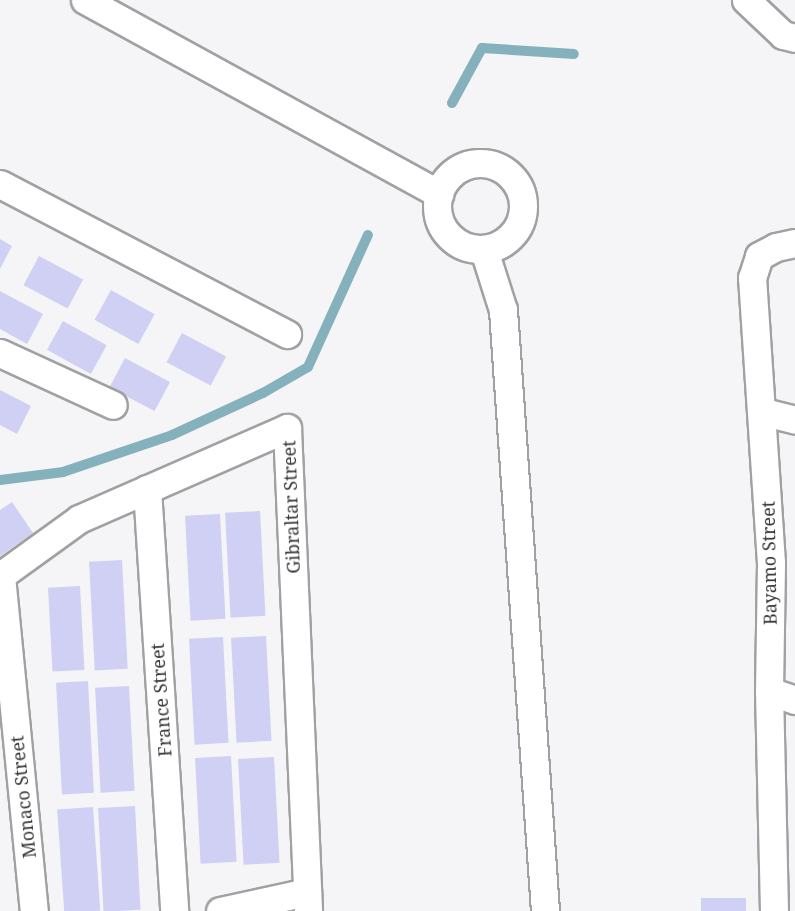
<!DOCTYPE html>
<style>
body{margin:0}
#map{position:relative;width:795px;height:911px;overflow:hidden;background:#f5f5f7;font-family:"Noto Serif",serif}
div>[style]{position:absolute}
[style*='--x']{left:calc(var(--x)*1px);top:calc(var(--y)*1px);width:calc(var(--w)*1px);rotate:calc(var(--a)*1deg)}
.stream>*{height:10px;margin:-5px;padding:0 5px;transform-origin:5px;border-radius:5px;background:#85b1bc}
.building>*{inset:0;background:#cfd0f4;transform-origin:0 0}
.roads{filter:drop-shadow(2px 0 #a1a1a3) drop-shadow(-2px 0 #a1a1a3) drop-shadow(0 2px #a1a1a3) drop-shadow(0 -2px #a1a1a3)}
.street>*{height:27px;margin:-13.5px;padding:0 13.5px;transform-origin:13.5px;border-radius:13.5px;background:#fff}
.street>.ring{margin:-13.5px;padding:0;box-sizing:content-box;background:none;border:27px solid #fff;border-radius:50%}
span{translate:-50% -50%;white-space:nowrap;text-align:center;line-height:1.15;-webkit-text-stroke:4.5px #fff;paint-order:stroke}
.street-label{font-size:18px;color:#363637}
</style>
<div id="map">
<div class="stream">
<div style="--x:452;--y:103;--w:63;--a:-61.4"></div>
<div style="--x:482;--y:48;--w:92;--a:3.7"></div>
<div style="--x:0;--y:480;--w:64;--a:-7.2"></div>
<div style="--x:63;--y:472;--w:115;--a:-18.7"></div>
<div style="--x:172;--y:435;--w:100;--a:-24.8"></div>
<div style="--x:263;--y:393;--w:52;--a:-30"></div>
<div style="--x:308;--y:367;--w:145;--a:-65.6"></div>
</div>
<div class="building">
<div style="clip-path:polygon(0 239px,12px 246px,0 269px)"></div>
<div style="left:39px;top:256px;width:50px;height:33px;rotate:28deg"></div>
<div style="left:111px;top:290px;width:50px;height:34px;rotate:29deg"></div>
<div style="clip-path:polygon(0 291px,43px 314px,27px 344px,0 329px)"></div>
<div style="left:63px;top:321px;width:50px;height:33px;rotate:29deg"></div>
<div style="left:182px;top:333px;width:50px;height:33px;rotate:28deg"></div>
<div style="left:125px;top:358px;width:51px;height:33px;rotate:28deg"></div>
<div style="clip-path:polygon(0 390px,31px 406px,17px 434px,0 425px)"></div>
<div style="clip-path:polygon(12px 502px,33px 533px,0 556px,0 510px)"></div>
<div style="left:260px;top:511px;width:105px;height:35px;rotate:87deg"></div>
<div style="left:220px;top:514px;width:105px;height:35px;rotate:87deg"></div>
<div style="left:122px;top:560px;width:109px;height:33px;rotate:87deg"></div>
<div style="left:80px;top:586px;width:84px;height:32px;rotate:87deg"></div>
<div style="left:266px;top:636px;width:105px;height:35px;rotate:87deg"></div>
<div style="left:223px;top:637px;width:106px;height:34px;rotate:87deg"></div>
<div style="left:88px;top:681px;width:112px;height:32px;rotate:87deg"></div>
<div style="left:129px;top:686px;width:105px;height:34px;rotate:87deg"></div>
<div style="left:231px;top:756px;width:106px;height:36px;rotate:87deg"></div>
<div style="left:274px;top:757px;width:106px;height:36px;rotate:87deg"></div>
<div style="left:135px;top:806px;width:104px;height:37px;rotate:87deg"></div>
<div style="left:93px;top:807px;width:104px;height:36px;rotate:86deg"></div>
<div style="left:746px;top:898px;width:13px;height:45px;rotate:90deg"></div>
</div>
<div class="roads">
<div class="street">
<div style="--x:85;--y:0;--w:404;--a:28.7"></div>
<div style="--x:746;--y:0;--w:51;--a:43.4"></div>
<div style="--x:783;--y:35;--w:12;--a:14"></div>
<div class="ring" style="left:437px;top:163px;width:59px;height:59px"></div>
<div style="--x:0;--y:184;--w:324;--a:27.6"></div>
<div style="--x:484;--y:250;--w:63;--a:72.4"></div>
<div style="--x:503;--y:310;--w:602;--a:86"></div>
<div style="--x:0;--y:353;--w:124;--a:24.7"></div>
<div style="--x:764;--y:412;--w:32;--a:14"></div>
<div style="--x:147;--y:489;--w:423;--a:86.3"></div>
<div style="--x:0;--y:576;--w:97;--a:-35.8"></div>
<div style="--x:79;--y:519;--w:227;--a:-23.6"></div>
<div style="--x:287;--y:428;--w:483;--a:87.5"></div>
<div style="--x:1;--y:576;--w:337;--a:84.4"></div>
<div style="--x:769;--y:691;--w:28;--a:19"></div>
<div style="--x:220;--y:911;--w:89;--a:-12.3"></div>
<div style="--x:774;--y:911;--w:220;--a:-91.3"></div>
<div style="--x:769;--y:691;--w:128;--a:-89.1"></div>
<div style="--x:771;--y:563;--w:286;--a:-93.8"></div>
<div style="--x:752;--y:278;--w:23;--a:-72"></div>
<div style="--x:759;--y:256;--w:19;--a:-28"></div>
<div style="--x:776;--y:247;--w:19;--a:-12"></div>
</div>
</div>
<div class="street-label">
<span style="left:291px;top:507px;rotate:-92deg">Gibraltar Street</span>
<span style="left:769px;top:563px;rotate:-91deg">Bayamo Street</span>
<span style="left:161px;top:700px;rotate:-94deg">France Street</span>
<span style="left:23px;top:797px;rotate:-96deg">Monaco Street</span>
</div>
</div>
